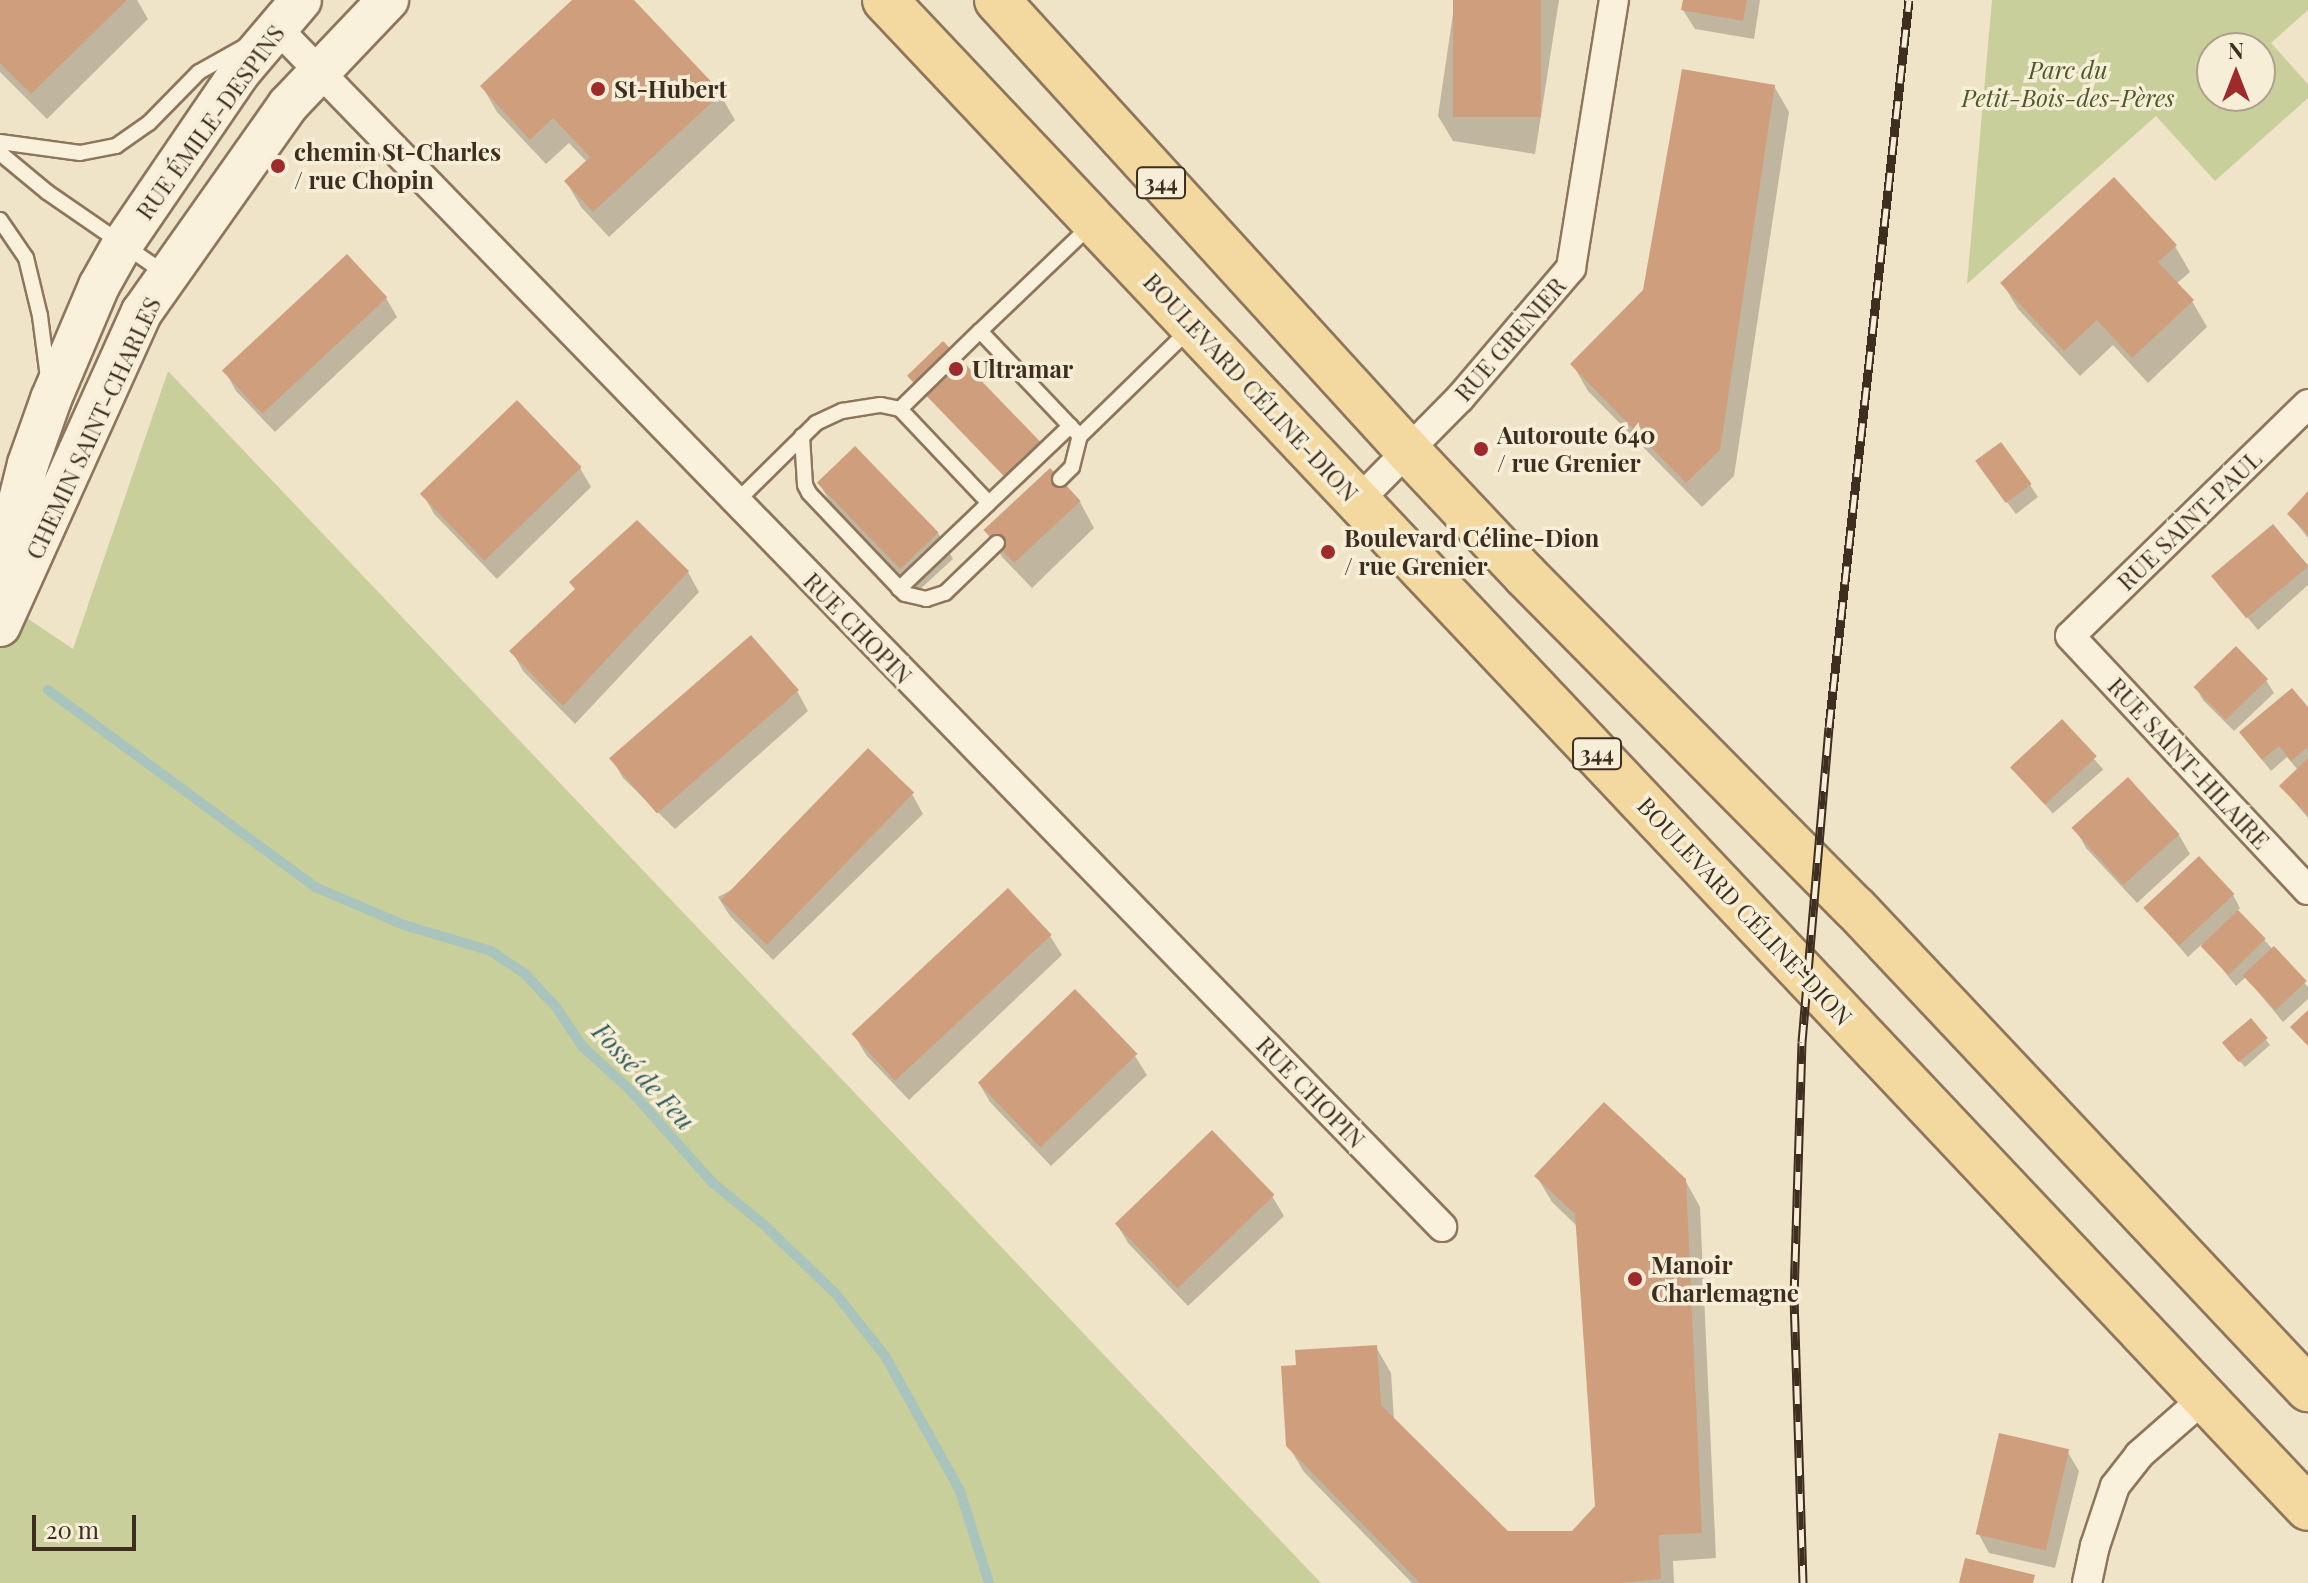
<!DOCTYPE html>
<meta charset="utf-8">
<style>
body{margin:0}
#map{position:relative;width:2308px;height:1583px;overflow:hidden;background:#f0e4c8;font-family:"Playfair Display",serif}
div>[style]{position:absolute}
[style*='--x']{left:calc(var(--x)*1px);top:calc(var(--y)*1px);width:calc(var(--w)*1px);rotate:calc(var(--a)*1deg)}
.green>*{inset:0;background:#c9cf9b}
.shadow>*{inset:0;background:#0003;transform-origin:0 0}
.stream>*{height:10px;margin:-5px;padding:0 5px;transform-origin:5px;border-radius:5px;background:#a9c4bc}
.building>*{inset:0;background:#cf9f7d;transform-origin:0 0}
.roads{filter:drop-shadow(2px 0 #8d765c) drop-shadow(-2px 0 #8d765c) drop-shadow(0 2px #8d765c) drop-shadow(0 -2px #8d765c)}
.service>*{height:14px;margin:-7px;padding:0 7px;transform-origin:7px;border-radius:7px;background:#faf1dc}
.minor>*{height:28px;margin:-14px;padding:0 14px;transform-origin:14px;border-radius:14px;background:#faf1dc}
.secondary>*{height:40px;margin:-20px;padding:0 20px;transform-origin:20px;border-radius:20px;background:#faf1dc}
.primary>*{height:44px;margin:-22px;padding:0 22px;transform-origin:22px;border-radius:22px;background:#f3d9a0}
.rail>*{height:9px;margin-top:-4.5px;transform-origin:0;background:repeating-linear-gradient(90deg,#f7eed8 0 18px,#3d2e20 0 36px);box-sizing:border-box;border-block:2px solid #3d2e20}
.dots>*{width:22px;height:22px;translate:-50% -50%;box-sizing:border-box;border:4px solid #f7eed8;border-radius:50%}
span{translate:-50% -50%;white-space:nowrap;text-align:center;line-height:1.15;-webkit-text-stroke:7px #f7eed8;paint-order:stroke}
.shield-label span{padding:2px 6px;background:#f7eed8;border:2px solid;border-radius:6px;-webkit-text-stroke-width:0}
.shield-label{font-size:22px;color:#3d2e20;font-weight:700}
.park-label{font-size:24px;color:#4d5a26;font-style:italic}
.poi-label{font-size:24px;color:#3d2e20;font-weight:700}
.left{translate:0 -50%;text-align:left}
.street-label{font-size:24px;color:#3d2e20}
.water-label{font-size:26px;color:#2f5d5a;font-style:italic}
.north{position:absolute;left:2196px;top:32px;width:80px;height:80px;box-sizing:border-box;background:#f7eed8;border:2px solid #ada18e;border-radius:50%;rotate:0deg;font-size:22px;font-weight:700;line-height:32px;text-align:center;color:#3d2e20}
.north::after{content:'';display:block;margin:auto;width:28px;height:36px;background:#9e2a2b;clip-path:polygon(50% 0,100% 100%,50% 72%,0 100%)}
.scale{position:absolute;left:32px;top:1515px;width:104px;height:36px;box-sizing:border-box;border:4px solid #3d2e20;border-top:0;padding-left:10px;font-size:24px;line-height:28px;white-space:nowrap;color:#3d2e20;-webkit-text-stroke:6px #f7eed8;paint-order:stroke}
</style>
<div id="map">
<div class="green">
<div style="clip-path:polygon(evenodd,1992px 0,2308px 0,2308px 10px,2271px 43px,2308px 84px,2308px 98px,2215px 181px,2156px 116px,1967px 284px,1992px 0,2212px 48px,2260px 48px,2260px 96px,2212px 96px,2212px 48px)"></div>
<div style="clip-path:polygon(168px 371px,1321px 1583px,0 1583px,0 600px,73px 649px)"></div>
</div>
<div class="shadow">
<div style="clip-path:polygon(0 0,137px 0,148px 19px,47px 119px,0 72px)"></div>
<div style="clip-path:polygon(575px 0,631px 0,720px 94px,735px 120px,609px 237px,581px 207px,566px 181px,587px 162px,569px 143px,546px 164px,497px 112px,482px 86px)"></div>
<div style="clip-path:polygon(1455px 0,1559px 0,1535px 154px,1453px 141px,1438px 116px)"></div>
<div style="clip-path:polygon(1685px 0,1760px 0,1754px 39px,1695px 29px,1683px 10px)"></div>
<div style="clip-path:polygon(1774px 86px,1789px 112px,1734px 476px,1702px 507px,1588px 391px,1573px 365px,1644px 291px)"></div>
<div style="clip-path:polygon(2175px 246px,2190px 272px,2176px 284px,2192px 301px,2207px 327px,2148px 383px,2113px 345px,2080px 376px,2018px 309px,2003px 284px)"></div>
<div style="clip-path:polygon(386px 298px,397px 317px,275px 432px,236px 391px,225px 371px)"></div>
<div style="clip-path:polygon(913px 381px,1040px 443px,1043px 449px,1010px 480px)"></div>
<div style="clip-path:polygon(580px 468px,591px 487px,497px 579px,434px 514px,423px 494px)"></div>
<div style="clip-path:polygon(1985px 474px,2030px 485px,2038px 497px,2016px 514px)"></div>
<div style="clip-path:polygon(819px 483px,938px 533px,953px 559px,916px 593px,834px 509px)"></div>
<div style="clip-path:polygon(2308px 494px,2308px 538px,2289px 514px)"></div>
<div style="clip-path:polygon(1080px 502px,1094px 528px,1032px 588px,1002px 557px,987px 531px)"></div>
<div style="clip-path:polygon(637px 522px,688px 572px,699px 592px,575px 724px,523px 671px,512px 651px,576px 591px)"></div>
<div style="clip-path:polygon(2273px 527px,2308px 565px,2308px 585px,2258px 630px,2216px 580px)"></div>
<div style="clip-path:polygon(2266px 680px,2274px 693px,2234px 731px,2203px 700px,2196px 688px)"></div>
<div style="clip-path:polygon(797px 691px,808px 711px,675px 829px,623px 778px,612px 759px)"></div>
<div style="clip-path:polygon(2308px 710px,2308px 818px,2281px 786px,2298px 770px,2287px 757px,2271px 771px,2241px 733px)"></div>
<div style="left:2062px;top:722px;width:63px;height:67px;rotate:49deg"></div>
<div style="clip-path:polygon(912px 794px,923px 814px,773px 960px,730px 916px,718px 897px)"></div>
<div style="clip-path:polygon(2075px 828px,2179px 835px,2190px 854px,2137px 903px,2086px 848px)"></div>
<div style="clip-path:polygon(2233px 895px,2240px 908px,2237px 911px,2308px 987px,2308px 999px,2283px 1022px,2246px 977px,2236px 986px,2202px 944px,2188px 957px,2146px 908px)"></div>
<div style="clip-path:polygon(1050px 936px,1062px 955px,909px 1100px,866px 1055px,855px 1036px)"></div>
<div style="clip-path:polygon(1075px 992px,1135px 1056px,1147px 1075px,1051px 1166px,990px 1102px,979px 1083px)"></div>
<div style="clip-path:polygon(2251px 1021px,2270px 1045px,2245px 1067px,2228px 1049px)"></div>
<div style="clip-path:polygon(1537px 1177px,1685px 1180px,1700px 1207px,1716px 1558px,1673px 1561px,1674px 1583px,1412px 1583px,1304px 1472px,1288px 1445px,1298px 1367px,1376px 1347px,1391px 1373px,1394px 1420px,1507px 1533px,1573px 1533px,1597px 1507px,1578px 1227px,1552px 1202px)"></div>
<div style="clip-path:polygon(1272px 1196px,1284px 1216px,1188px 1306px,1128px 1243px,1116px 1223px)"></div>
<div style="clip-path:polygon(2067px 1451px,2079px 1471px,2055px 1568px,1989px 1553px,1978px 1533px)"></div>
</div>
<div class="stream">
<div style="--x:48;--y:690;--w:332;--a:36.4"></div>
<div style="--x:315;--y:887;--w:97;--a:23.1"></div>
<div style="--x:404;--y:925;--w:91;--a:16.6"></div>
<div style="--x:491;--y:951;--w:41;--a:34.1"></div>
<div style="--x:525;--y:974;--w:45;--a:46.8"></div>
<div style="--x:556;--y:1007;--w:47;--a:56.3"></div>
<div style="--x:582;--y:1046;--w:65;--a:42.5"></div>
<div style="--x:630;--y:1090;--w:125;--a:48.3"></div>
<div style="--x:713;--y:1183;--w:63;--a:39.2"></div>
<div style="--x:762;--y:1223;--w:101;--a:43.8"></div>
<div style="--x:835;--y:1293;--w:80;--a:51.6"></div>
<div style="--x:885;--y:1356;--w:154;--a:60.9"></div>
<div style="--x:960;--y:1491;--w:96;--a:72.5"></div>
</div>
<div class="building">
<div style="clip-path:polygon(0 0,127px 0,31px 94px,0 63px)"></div>
<div style="clip-path:polygon(572px 0,634px 0,722px 93px,593px 212px,564px 181px,590px 157px,553px 118px,530px 140px,480px 86px)"></div>
<div style="left:1453px;top:0;width:88px;height:117px"></div>
<div style="clip-path:polygon(1683px 0,1747px 0,1743px 21px,1681px 10px)"></div>
<div style="clip-path:polygon(1682px 69px,1775px 85px,1720px 450px,1686px 483px,1570px 364px,1643px 290px)"></div>
<div style="clip-path:polygon(2114px 177px,2177px 245px,2158px 262px,2194px 300px,2132px 358px,2097px 320px,2064px 351px,2000px 283px)"></div>
<div style="left:347px;top:254px;width:59px;height:171px;rotate:47deg"></div>
<div style="left:943px;top:341px;width:141px;height:50px;rotate:46deg"></div>
<div style="left:517px;top:400px;width:93px;height:135px;rotate:46deg"></div>
<div style="left:2001px;top:442px;width:52px;height:32px;rotate:54deg"></div>
<div style="left:855px;top:446px;width:120px;height:53px;rotate:46deg"></div>
<div style="left:1050px;top:468px;width:45px;height:91px;rotate:47deg"></div>
<div style="clip-path:polygon(2308px 491px,2308px 534px,2287px 514px)"></div>
<div style="clip-path:polygon(637px 520px,689px 571px,563px 706px,509px 651px,575px 589px,569px 582px)"></div>
<div style="left:2273px;top:524px;width:55px;height:81px;rotate:50deg"></div>
<div style="left:751px;top:635px;width:73px;height:188px;rotate:49deg"></div>
<div style="left:2236px;top:646px;width:46px;height:59px;rotate:46deg"></div>
<div style="clip-path:polygon(2292px 688px,2308px 707px,2308px 747px,2291px 761px,2279px 746px,2262px 760px,2239px 732px)"></div>
<div style="left:2062px;top:719px;width:51px;height:71px;rotate:47deg"></div>
<div style="left:868px;top:748px;width:64px;height:212px;rotate:44deg"></div>
<div style="clip-path:polygon(2308px 758px,2308px 815px,2279px 786px)"></div>
<div style="left:2128px;top:777px;width:77px;height:76px;rotate:48deg"></div>
<div style="left:2199px;top:856px;width:52px;height:76px;rotate:47deg"></div>
<div style="left:1008px;top:888px;width:64px;height:214px;rotate:47deg"></div>
<div style="left:2238px;top:910px;width:40px;height:52px;rotate:46deg"></div>
<div style="left:2274px;top:946px;width:48px;height:43px;rotate:47deg"></div>
<div style="left:1075px;top:989px;width:90px;height:135px;rotate:46deg"></div>
<div style="clip-path:polygon(2308px 1010px,2308px 1046px,2290px 1027px)"></div>
<div style="left:2251px;top:1018px;width:26px;height:38px;rotate:50deg"></div>
<div style="clip-path:polygon(1604px 1102px,1686px 1179px,1702px 1533px,1659px 1535px,1661px 1579px,1619px 1583px,1420px 1583px,1286px 1446px,1281px 1366px,1296px 1365px,1295px 1350px,1377px 1345px,1381px 1405px,1508px 1531px,1572px 1531px,1595px 1506px,1575px 1214px,1534px 1176px)"></div>
<div style="left:1212px;top:1130px;width:90px;height:135px;rotate:46deg"></div>
<div style="left:1999px;top:1433px;width:72px;height:104px;rotate:13deg"></div>
<div style="clip-path:polygon(1965px 1558px,2035px 1575px,2033px 1583px,1959px 1583px)"></div>
</div>
<div class="roads">
<div class="service">
<div style="--x:0;--y:142;--w:81;--a:7.8"></div>
<div style="--x:80;--y:153;--w:37;--a:-11"></div>
<div style="--x:116;--y:146;--w:40;--a:-34.9"></div>
<div style="--x:149;--y:123;--w:71;--a:-45.6"></div>
<div style="--x:199;--y:72;--w:49;--a:-29.2"></div>
<div style="--x:0;--y:153;--w:61;--a:39.7"></div>
<div style="--x:47;--y:192;--w:145;--a:34.6"></div>
<div style="--x:0;--y:220;--w:46;--a:55.6"></div>
<div style="--x:26;--y:258;--w:60;--a:76.4"></div>
<div style="--x:40;--y:316;--w:63;--a:82.6"></div>
<div style="--x:1090;--y:226;--w:152;--a:136.3"></div>
<div style="--x:980;--y:331;--w:131;--a:46.5"></div>
<div style="--x:1070;--y:426;--w:14;--a:45"></div>
<div style="--x:1080;--y:436;--w:153;--a:-44.2"></div>
<div style="--x:900;--y:409;--w:112;--a:-44.3"></div>
<div style="--x:802;--y:436;--w:49;--a:86.5"></div>
<div style="--x:805;--y:485;--w:9;--a:63"></div>
<div style="--x:809;--y:493;--w:139;--a:46.5"></div>
<div style="--x:905;--y:594;--w:22;--a:13"></div>
<div style="--x:926;--y:599;--w:20;--a:-18"></div>
<div style="--x:945;--y:593;--w:72;--a:-43.9"></div>
<div style="--x:1060;--y:479;--w:17;--a:-45"></div>
<div style="--x:1072;--y:467;--w:32;--a:-76"></div>
<div style="--x:735;--y:503;--w:114;--a:-44.6"></div>
<div style="--x:816;--y:423;--w:29;--a:-25"></div>
<div style="--x:842;--y:411;--w:39;--a:-9"></div>
<div style="--x:881;--y:405;--w:19;--a:12"></div>
<div style="--x:900;--y:409;--w:129;--a:46.6"></div>
<div style="--x:989;--y:503;--w:112;--a:-43.5"></div>
<div style="--x:899;--y:589;--w:124;--a:-43.7"></div>
</div>
<div class="minor">
<div style="--x:277;--y:28;--w:1672;--a:45.82"></div>
<div style="--x:2308;--y:404;--w:332;--a:135.7"></div>
<div style="--x:2070;--y:636;--w:348;--a:46.9"></div>
<div style="--x:1359;--y:500;--w:144;--a:-45.3"></div>
<div style="--x:1460;--y:398;--w:171;--a:-49.5"></div>
<div style="--x:1571;--y:268;--w:271;--a:-80.9"></div>
<div style="--x:2087;--y:1583;--w:38;--a:-78"></div>
<div style="--x:2095;--y:1546;--w:63;--a:-71.6"></div>
<div style="--x:2115;--y:1486;--w:39;--a:-52"></div>
<div style="--x:2139;--y:1455;--w:86;--a:-41.2"></div>
</div>
<div class="secondary">
<div style="--x:2;--y:594;--w:63;--a:-81.7"></div>
<div style="--x:11;--y:532;--w:70;--a:-76"></div>
<div style="--x:28;--y:464;--w:69;--a:-70.5"></div>
<div style="--x:51;--y:399;--w:123;--a:-67"></div>
<div style="--x:99;--y:286;--w:47;--a:-60.7"></div>
<div style="--x:122;--y:245;--w:209;--a:-55.7"></div>
<div style="--x:240;--y:72;--w:94;--a:-49.7"></div>
<div style="--x:0;--y:626;--w:345;--a:-65.7"></div>
<div style="--x:142;--y:312;--w:253;--a:-54.8"></div>
<div style="--x:288;--y:105;--w:145;--a:-46.4"></div>
</div>
<div class="primary">
<div style="--x:885;--y:0;--w:2073;--a:46.66"></div>
<div style="--x:997;--y:0;--w:613;--a:47.64"></div>
<div style="--x:1410;--y:453;--w:168;--a:46.7"></div>
<div style="--x:1525;--y:575;--w:469;--a:45.3"></div>
<div style="--x:1855;--y:908;--w:661;--a:46.72"></div>
</div>
</div>
<div class="rail">
<div style="--x:1803;--y:1583;--w:286;--a:-91.8"></div>
<div style="--x:1794;--y:1297;--w:255;--a:-88.2"></div>
<div style="--x:1802;--y:1042;--w:316;--a:-85.1"></div>
<div style="--x:1829;--y:727;--w:731;--a:-83.72"></div>
</div>
<div class="dots">
<div style="left:598px;top:89px;background:#9e2a2b"></div>
<div style="left:278px;top:166px;background:#9e2a2b"></div>
<div style="left:956px;top:369px;background:#9e2a2b"></div>
<div style="left:1481px;top:449px;background:#9e2a2b"></div>
<div style="left:1328px;top:552px;background:#9e2a2b"></div>
<div style="left:1635px;top:1279px;background:#9e2a2b"></div>
</div>
<div class="shield-label">
<span style="left:1161px;top:183px">344</span>
<span style="left:1597px;top:754px">344</span>
</div>
<div class="park-label">
<span style="left:2068px;top:84px">Parc du<br>Petit-Bois-des-Pères</span>
</div>
<div class="poi-label">
<span class="left" style="left:614px;top:89px">St-Hubert</span>
<span class="left" style="left:294px;top:166px">chemin St-Charles<br>/ rue Chopin</span>
<span class="left" style="left:972px;top:369px">Ultramar</span>
<span class="left" style="left:1497px;top:449px">Autoroute 640<br>/ rue Grenier</span>
<span class="left" style="left:1344px;top:552px">Boulevard Céline-Dion<br>/ rue Grenier</span>
<span class="left" style="left:1651px;top:1279px">Manoir<br>Charlemagne</span>
</div>
<div class="street-label">
<span style="left:210px;top:122px;rotate:-54deg">RUE ÉMILE-DESPINS</span>
<span style="left:1510px;top:339px;rotate:-49deg">RUE GRENIER</span>
<span style="left:1251px;top:387px;rotate:47deg">BOULEVARD CÉLINE-DION</span>
<span style="left:93px;top:428px;rotate:-65deg">CHEMIN SAINT-CHARLES</span>
<span style="left:2189px;top:520px;rotate:-44deg">RUE SAINT-PAUL</span>
<span style="left:858px;top:628px;rotate:46deg">RUE CHOPIN</span>
<span style="left:2189px;top:763px;rotate:47deg">RUE SAINT-HILAIRE</span>
<span style="left:1745px;top:911px;rotate:47deg">BOULEVARD CÉLINE-DION</span>
<span style="left:1311px;top:1092px;rotate:46deg">RUE CHOPIN</span>
</div>
<div class="water-label">
<span style="left:644px;top:1076px;rotate:47deg">Fossé de Feu</span>
</div>
<div class="north">N</div>
<div class="scale">20 m</div>
</div>
